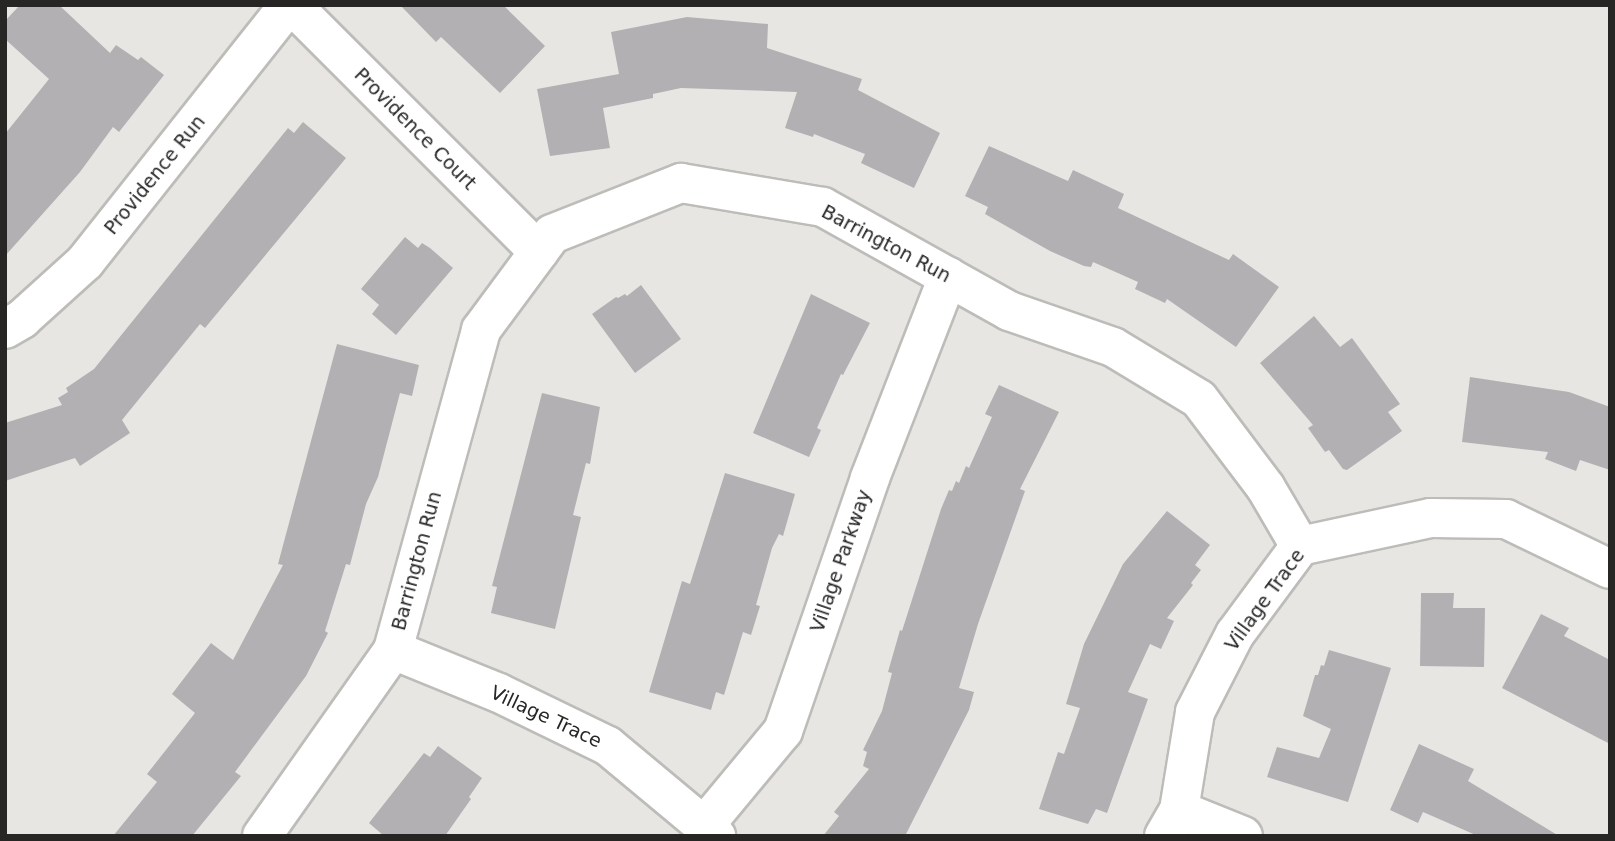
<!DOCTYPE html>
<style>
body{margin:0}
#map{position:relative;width:1615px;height:841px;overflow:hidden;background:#e8e6e3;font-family:"DejaVu Sans",sans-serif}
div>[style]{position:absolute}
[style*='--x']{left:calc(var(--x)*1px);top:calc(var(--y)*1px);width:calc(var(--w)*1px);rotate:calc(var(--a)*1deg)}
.building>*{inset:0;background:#b2b0b3}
.roads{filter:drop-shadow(2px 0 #bdbcb9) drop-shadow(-2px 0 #bdbcb9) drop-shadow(0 2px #bdbcb9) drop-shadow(0 -2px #bdbcb9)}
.minor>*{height:38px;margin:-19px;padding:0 19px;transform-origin:19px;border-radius:19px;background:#fff}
span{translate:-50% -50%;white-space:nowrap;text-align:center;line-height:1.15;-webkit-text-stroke:6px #fff;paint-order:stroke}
.street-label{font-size:19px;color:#272625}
.frame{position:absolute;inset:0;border:7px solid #272625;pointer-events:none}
</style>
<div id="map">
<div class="building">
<div style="clip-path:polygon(20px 5px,59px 5px,110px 53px,116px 45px,138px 60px,141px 57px,164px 75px,119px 132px,113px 127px,80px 172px,5px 256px,5px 134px,49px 79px,5px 39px,5px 21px)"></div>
<div style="clip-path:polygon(400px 5px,503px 5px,545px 46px,500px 93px,441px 37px,436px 42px)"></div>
<div style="clip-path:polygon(687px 17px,768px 24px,767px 48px,862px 79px,858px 90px,940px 133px,914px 188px,861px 163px,865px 154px,814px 134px,813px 137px,785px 128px,797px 92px,681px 88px,653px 94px,653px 98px,603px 108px,610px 148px,550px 156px,537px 89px,619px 74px,611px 32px)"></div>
<div style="clip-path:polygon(303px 122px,346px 158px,205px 328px,200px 324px,122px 420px,130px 433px,80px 466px,75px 458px,5px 481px,5px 423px,62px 405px,58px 398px,68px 392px,66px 388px,94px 369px,288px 128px,294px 133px)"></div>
<div style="clip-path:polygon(989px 146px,1068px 181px,1073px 170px,1124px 194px,1118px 208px,1229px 260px,1233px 254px,1279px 287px,1236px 347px,1167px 299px,1165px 303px,1135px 289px,1138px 282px,1093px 262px,1091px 267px,1084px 266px,1050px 251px,985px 214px,988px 207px,965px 196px)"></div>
<div style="clip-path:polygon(405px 237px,418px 248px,422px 243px,430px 248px,453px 268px,396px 335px,372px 314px,379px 305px,361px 289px)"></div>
<div style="clip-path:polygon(641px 285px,681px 339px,635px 373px,592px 314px,616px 297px,618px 298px,625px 294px,627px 296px)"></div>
<div style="clip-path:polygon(811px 294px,870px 323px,843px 375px,841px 374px,817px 428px,821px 430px,809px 457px,753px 433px)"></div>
<div style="clip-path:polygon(1314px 316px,1340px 347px,1352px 338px,1400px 404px,1388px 412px,1402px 431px,1347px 470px,1343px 469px,1329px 450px,1325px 452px,1308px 428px,1313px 425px,1260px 363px)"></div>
<div style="clip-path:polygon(337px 344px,419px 365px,412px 396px,400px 393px,378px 477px,366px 504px,350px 565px,346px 564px,325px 631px,328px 633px,306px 676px,235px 772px,241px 776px,192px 836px,113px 836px,157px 782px,147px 774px,195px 713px,172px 694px,211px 643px,233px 660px,283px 565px,278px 564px)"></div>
<div style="clip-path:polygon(1470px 377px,1569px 392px,1610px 407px,1610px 470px,1580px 460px,1576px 471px,1545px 459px,1548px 452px,1462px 442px)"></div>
<div style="clip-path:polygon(999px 385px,1059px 412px,1020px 489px,1025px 491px,978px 624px,959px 688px,974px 692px,969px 710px,905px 836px,823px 836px,839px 816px,834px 812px,869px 769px,863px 766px,867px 752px,863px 750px,882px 711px,892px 673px,888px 672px,900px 630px,902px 631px,941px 509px,949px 490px,952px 491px,956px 481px,959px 483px,966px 466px,969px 468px,992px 417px,985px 414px)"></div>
<div style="clip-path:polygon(542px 393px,600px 407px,590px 464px,586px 463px,573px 515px,581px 517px,555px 629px,491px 613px,497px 587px,492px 586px)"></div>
<div style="clip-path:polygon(725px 473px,795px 494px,783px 536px,779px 534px,772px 548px,756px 605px,760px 606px,751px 635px,743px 632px,724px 695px,716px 692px,711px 710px,649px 692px,682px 581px,690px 584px)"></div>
<div style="clip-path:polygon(1167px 511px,1210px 545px,1195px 565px,1201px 570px,1191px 583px,1193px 585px,1167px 618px,1174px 621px,1161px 649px,1150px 644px,1128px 692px,1148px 699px,1107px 813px,1096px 809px,1088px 824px,1039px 809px,1058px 752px,1064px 754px,1080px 708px,1066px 704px,1084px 644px,1123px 564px)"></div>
<div style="clip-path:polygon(1421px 593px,1454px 593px,1453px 608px,1485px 608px,1484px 667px,1420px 666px)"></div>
<div style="clip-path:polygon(1541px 614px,1569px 628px,1564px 636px,1610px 660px,1610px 744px,1502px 688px)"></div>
<div style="clip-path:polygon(1329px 650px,1391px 668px,1348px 802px,1267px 777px,1277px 747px,1319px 758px,1331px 729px,1303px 716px,1315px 675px,1318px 675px,1321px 665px,1324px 666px)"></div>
<div style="clip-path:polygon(1419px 744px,1474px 769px,1468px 781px,1559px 836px,1478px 836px,1423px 812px,1418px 823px,1390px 810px)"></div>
<div style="clip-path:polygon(438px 746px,482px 778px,469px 797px,471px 799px,445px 836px,384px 836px,369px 823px,424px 753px,430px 757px)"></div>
</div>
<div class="roads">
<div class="minor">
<div style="--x:292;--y:5;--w:349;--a:45"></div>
<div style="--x:5;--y:329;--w:20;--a:-30"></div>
<div style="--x:22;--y:319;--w:85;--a:-42.1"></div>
<div style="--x:85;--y:262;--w:328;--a:-51.6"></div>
<div style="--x:393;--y:650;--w:114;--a:22.1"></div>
<div style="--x:499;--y:693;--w:121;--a:25.9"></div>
<div style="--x:608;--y:746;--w:141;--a:39.8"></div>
<div style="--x:1179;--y:810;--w:69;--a:22.1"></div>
<div style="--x:704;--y:826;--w:124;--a:-50.3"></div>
<div style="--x:783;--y:731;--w:268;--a:-71"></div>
<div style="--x:870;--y:478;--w:216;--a:-68.8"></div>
<div style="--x:262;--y:836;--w:228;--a:-54.8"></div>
<div style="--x:393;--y:650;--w:332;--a:-74.6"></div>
<div style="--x:481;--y:330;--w:119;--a:-53.5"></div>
<div style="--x:552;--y:234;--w:139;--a:-21.6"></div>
<div style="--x:681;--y:183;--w:144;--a:9.6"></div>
<div style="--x:823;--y:207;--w:213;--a:29.2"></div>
<div style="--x:1009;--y:311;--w:110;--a:19.1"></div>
<div style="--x:1113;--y:347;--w:100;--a:31.2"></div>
<div style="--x:1199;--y:399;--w:111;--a:53"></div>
<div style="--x:1266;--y:488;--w:67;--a:59.6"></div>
<div style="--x:1164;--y:836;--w:30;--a:-60"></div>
<div style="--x:1179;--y:810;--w:99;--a:-80.7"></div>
<div style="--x:1195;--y:712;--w:88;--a:-62.9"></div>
<div style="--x:1235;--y:634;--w:109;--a:-53.5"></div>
<div style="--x:1300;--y:546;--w:134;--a:-12.1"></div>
<div style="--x:1431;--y:518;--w:75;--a:0.8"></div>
<div style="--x:1506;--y:519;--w:115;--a:25.7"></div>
</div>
</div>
<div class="street-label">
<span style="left:415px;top:129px;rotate:45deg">Providence Court</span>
<span style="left:155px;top:175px;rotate:-51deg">Providence Run</span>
<span style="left:886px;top:244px;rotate:28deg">Barrington Run</span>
<span style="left:417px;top:561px;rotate:-75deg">Barrington Run</span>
<span style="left:841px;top:561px;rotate:-71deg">Village Parkway</span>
<span style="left:1265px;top:600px;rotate:-54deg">Village Trace</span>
<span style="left:546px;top:717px;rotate:25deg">Village Trace</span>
</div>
<div class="frame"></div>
</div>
